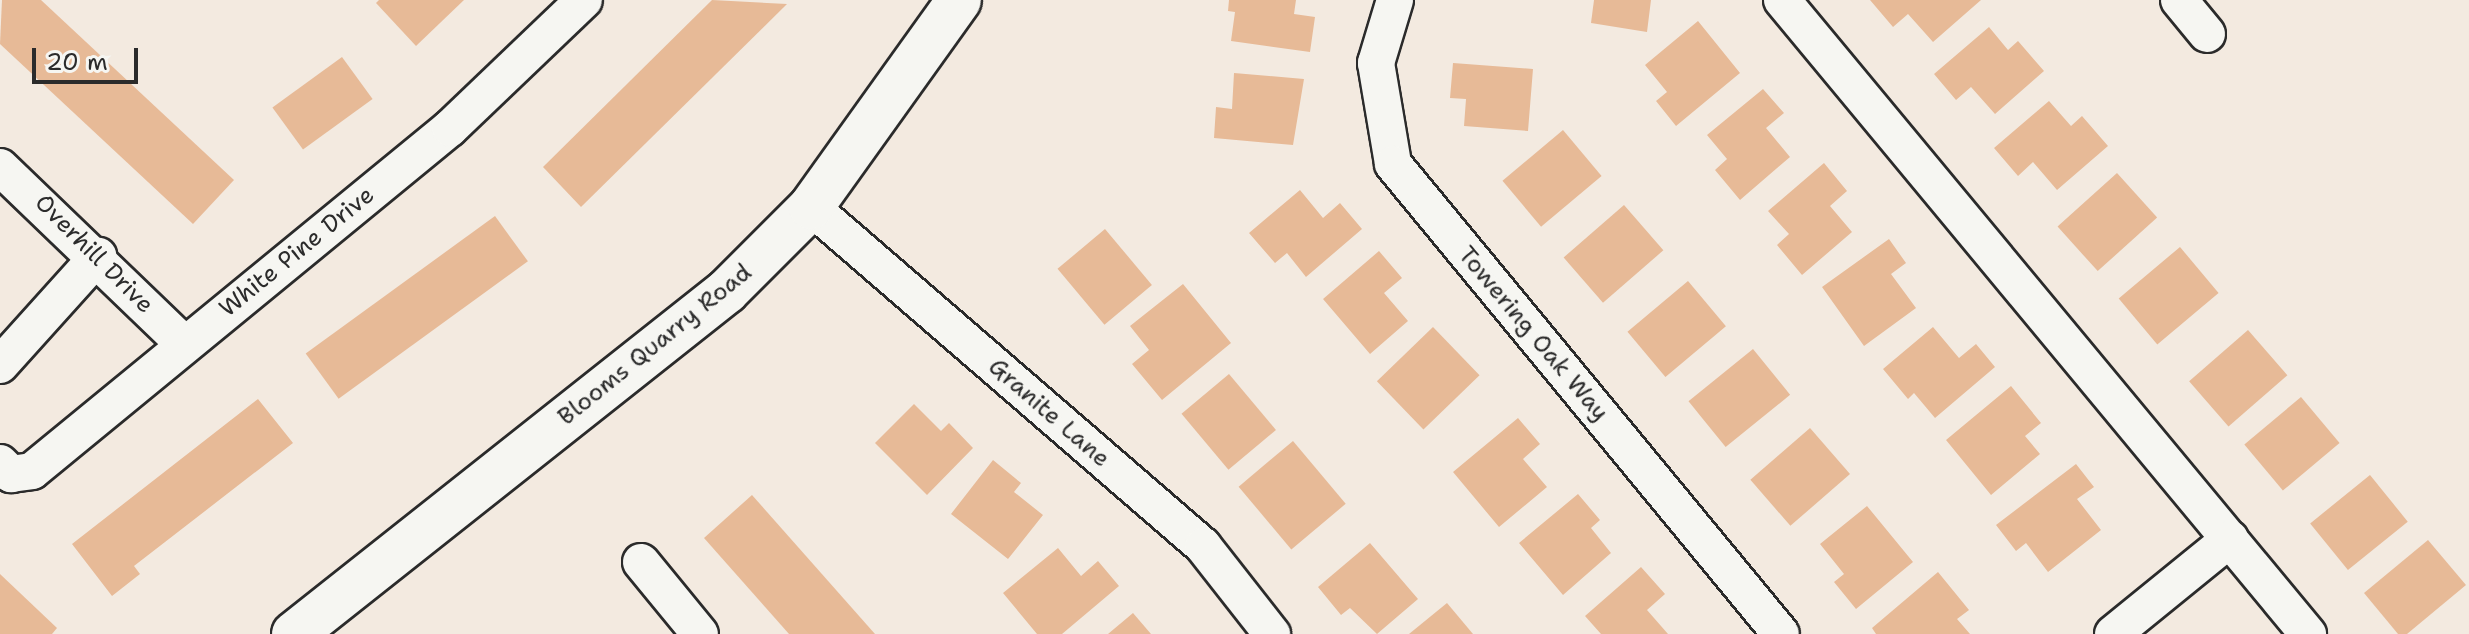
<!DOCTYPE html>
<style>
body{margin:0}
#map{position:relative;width:2469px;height:634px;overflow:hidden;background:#f3eae0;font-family:"Shantell Sans",sans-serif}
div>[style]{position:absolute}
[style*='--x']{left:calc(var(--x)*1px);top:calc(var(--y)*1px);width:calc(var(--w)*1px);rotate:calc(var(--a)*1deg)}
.building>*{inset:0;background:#e7ba97;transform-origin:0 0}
.roads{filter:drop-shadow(2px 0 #2b2b2b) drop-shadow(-2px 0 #2b2b2b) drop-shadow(0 2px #2b2b2b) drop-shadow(0 -2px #2b2b2b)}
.street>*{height:36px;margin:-18px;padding:0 18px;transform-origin:18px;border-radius:18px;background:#f6f6f2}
.secondary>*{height:44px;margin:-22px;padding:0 22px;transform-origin:22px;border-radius:22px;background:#f6f6f2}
span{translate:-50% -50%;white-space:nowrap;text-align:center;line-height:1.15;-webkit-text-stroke:6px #f6f6f2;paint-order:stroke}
.street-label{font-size:24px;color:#2b2b2b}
.scale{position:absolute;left:32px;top:48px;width:106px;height:36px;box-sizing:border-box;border:4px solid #2b2b2b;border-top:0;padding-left:10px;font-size:24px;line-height:28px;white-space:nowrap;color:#2b2b2b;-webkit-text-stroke:6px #f6f6f2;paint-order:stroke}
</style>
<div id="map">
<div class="building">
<div style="clip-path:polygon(2px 0,41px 0,234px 180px,193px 224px,0 44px)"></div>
<div style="clip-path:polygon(379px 0,464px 0,416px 46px,376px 3px)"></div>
<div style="clip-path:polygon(712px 0,787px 4px,581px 207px,543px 167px)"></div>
<div style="clip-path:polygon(1229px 0,1296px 0,1294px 14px,1315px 17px,1310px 52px,1231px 41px,1235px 12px,1228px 11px)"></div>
<div style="clip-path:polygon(1594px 0,1651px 0,1647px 32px,1591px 23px)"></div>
<div style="clip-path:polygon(1870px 0,1981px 0,1933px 42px,1908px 14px,1893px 27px)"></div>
<div style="clip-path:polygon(1698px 21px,1740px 73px,1676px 126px,1656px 101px,1667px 92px,1645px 65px)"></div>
<div style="clip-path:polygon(1989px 27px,2008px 50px,2018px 41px,2044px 71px,1995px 114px,1971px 87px,1956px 100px,1934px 74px)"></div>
<div style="left:342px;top:57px;width:52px;height:86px;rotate:54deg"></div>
<div style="clip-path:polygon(1453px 63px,1533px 69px,1528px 131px,1464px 126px,1466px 99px,1450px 98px)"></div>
<div style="clip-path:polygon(1234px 73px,1304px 79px,1293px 145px,1214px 138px,1216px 107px,1232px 109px)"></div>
<div style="clip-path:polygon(1763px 89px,1784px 113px,1766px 128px,1790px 157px,1740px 200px,1715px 170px,1727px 159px,1707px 135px)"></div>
<div style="clip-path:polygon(2049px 101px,2071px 126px,2082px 116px,2108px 146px,2057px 190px,2033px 162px,2018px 176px,1994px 148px)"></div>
<div style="left:1563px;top:130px;width:60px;height:79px;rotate:50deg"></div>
<div style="clip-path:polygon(1824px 163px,1847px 191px,1830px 206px,1852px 232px,1802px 275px,1777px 245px,1789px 234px,1768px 211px)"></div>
<div style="left:2117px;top:173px;width:60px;height:80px;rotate:48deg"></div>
<div style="clip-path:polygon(1300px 190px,1323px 218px,1340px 203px,1362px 229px,1306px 277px,1287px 253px,1275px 263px,1249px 233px)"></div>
<div style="left:1624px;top:205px;width:60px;height:80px;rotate:49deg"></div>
<div style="left:495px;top:216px;width:56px;height:234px;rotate:54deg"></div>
<div style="left:1105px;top:229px;width:73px;height:62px;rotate:50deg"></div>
<div style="clip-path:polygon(1889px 239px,1906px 263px,1891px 274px,1916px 308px,1864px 346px,1822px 287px)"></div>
<div style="left:2180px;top:247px;width:60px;height:80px;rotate:50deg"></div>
<div style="clip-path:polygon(1379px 251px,1402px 278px,1384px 293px,1408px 321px,1370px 354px,1323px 299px)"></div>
<div style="left:1688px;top:281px;width:59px;height:79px;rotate:50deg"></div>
<div style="clip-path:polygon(1183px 284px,1231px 343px,1162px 400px,1132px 364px,1149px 350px,1130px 326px)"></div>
<div style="left:1433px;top:327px;width:67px;height:78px;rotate:46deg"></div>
<div style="clip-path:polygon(1933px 327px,1959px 358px,1976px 344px,1995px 367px,1935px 418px,1914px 393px,1908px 399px,1883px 369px)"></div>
<div style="left:2248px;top:330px;width:60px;height:78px;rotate:49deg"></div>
<div style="left:1753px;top:349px;width:59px;height:83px;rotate:51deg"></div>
<div style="left:1229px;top:374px;width:73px;height:62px;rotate:50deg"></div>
<div style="clip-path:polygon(2011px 386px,2041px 423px,2025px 436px,2040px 454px,1991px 495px,1946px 440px)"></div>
<div style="left:2301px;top:397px;width:60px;height:74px;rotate:50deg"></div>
<div style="clip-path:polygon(258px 399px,293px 443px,134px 566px,140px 574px,112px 596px,72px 544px)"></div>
<div style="clip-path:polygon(914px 404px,941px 431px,949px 423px,973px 448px,927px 495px,875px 443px)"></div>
<div style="clip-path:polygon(1518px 418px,1540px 444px,1523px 459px,1547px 487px,1499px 527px,1453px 472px)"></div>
<div style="left:1810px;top:428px;width:61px;height:79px;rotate:49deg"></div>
<div style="left:1293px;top:441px;width:82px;height:71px;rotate:50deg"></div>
<div style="clip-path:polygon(993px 460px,1021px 483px,1014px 492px,1043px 515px,1008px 559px,951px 514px)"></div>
<div style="clip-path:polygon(2076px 464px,2094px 487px,2077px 499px,2101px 530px,2048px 572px,2026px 543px,2016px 551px,1996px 525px)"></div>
<div style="left:2370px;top:475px;width:60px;height:77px;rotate:51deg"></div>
<div style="clip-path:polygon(1578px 494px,1600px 520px,1591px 528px,1611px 553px,1563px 595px,1519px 543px)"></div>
<div style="clip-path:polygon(752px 495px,875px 634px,789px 634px,704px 538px)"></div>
<div style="clip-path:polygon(1867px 506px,1913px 562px,1856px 609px,1834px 582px,1844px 574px,1820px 544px)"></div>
<div style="clip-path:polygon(2428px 540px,2466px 585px,2407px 634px,2398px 634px,2364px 593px)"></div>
<div style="clip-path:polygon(1370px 543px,1418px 599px,1377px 634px,1350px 608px,1341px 615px,1318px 587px)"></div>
<div style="clip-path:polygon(1058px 548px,1081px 576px,1098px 561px,1119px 586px,1062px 634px,1037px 634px,1003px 593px)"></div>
<div style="clip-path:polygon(1641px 567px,1665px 594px,1647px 610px,1668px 634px,1601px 634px,1585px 616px)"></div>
<div style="clip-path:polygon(1938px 572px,1969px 610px,1957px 619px,1970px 634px,1876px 634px,1872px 628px)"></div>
<div style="clip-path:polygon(0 574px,57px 628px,52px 634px,0 634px)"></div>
<div style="clip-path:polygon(1447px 603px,1473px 634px,1409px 634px)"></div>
<div style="clip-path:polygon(1133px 613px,1151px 634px,1108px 634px)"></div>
</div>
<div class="roads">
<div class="street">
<div style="--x:1395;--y:0;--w:66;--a:106.8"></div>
<div style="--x:1376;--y:63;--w:102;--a:80.4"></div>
<div style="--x:1393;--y:164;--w:609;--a:50.46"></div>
<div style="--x:1782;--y:0;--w:824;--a:50.32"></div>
<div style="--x:2179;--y:0;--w:44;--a:50.5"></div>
<div style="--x:0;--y:167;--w:255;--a:43.9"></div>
<div style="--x:811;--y:207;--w:518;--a:40.85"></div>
<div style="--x:1203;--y:546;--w:112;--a:51.9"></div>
<div style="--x:0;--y:365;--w:147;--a:-48"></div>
<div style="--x:0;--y:463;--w:16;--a:45"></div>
<div style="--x:11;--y:474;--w:21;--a:-8"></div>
<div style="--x:32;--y:471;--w:541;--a:-39.37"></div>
<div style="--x:450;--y:128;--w:185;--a:-43.7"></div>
<div style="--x:641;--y:562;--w:93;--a:50.7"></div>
<div style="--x:2113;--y:634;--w:151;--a:-39.1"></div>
</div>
<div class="secondary">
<div style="--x:294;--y:634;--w:552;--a:-38.38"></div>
<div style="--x:727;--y:291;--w:119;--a:-45"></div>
<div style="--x:811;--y:207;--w:254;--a:-54.4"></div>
</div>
</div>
<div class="street-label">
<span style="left:297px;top:252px;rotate:-39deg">White Pine Drive</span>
<span style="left:94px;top:254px;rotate:45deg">Overhill Drive</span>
<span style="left:1533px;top:334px;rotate:50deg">Towering Oak Way</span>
<span style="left:655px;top:345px;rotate:-39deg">Blooms Quarry Road</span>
<span style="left:1049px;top:413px;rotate:41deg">Granite Lane</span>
</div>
<div class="scale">20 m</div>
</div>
